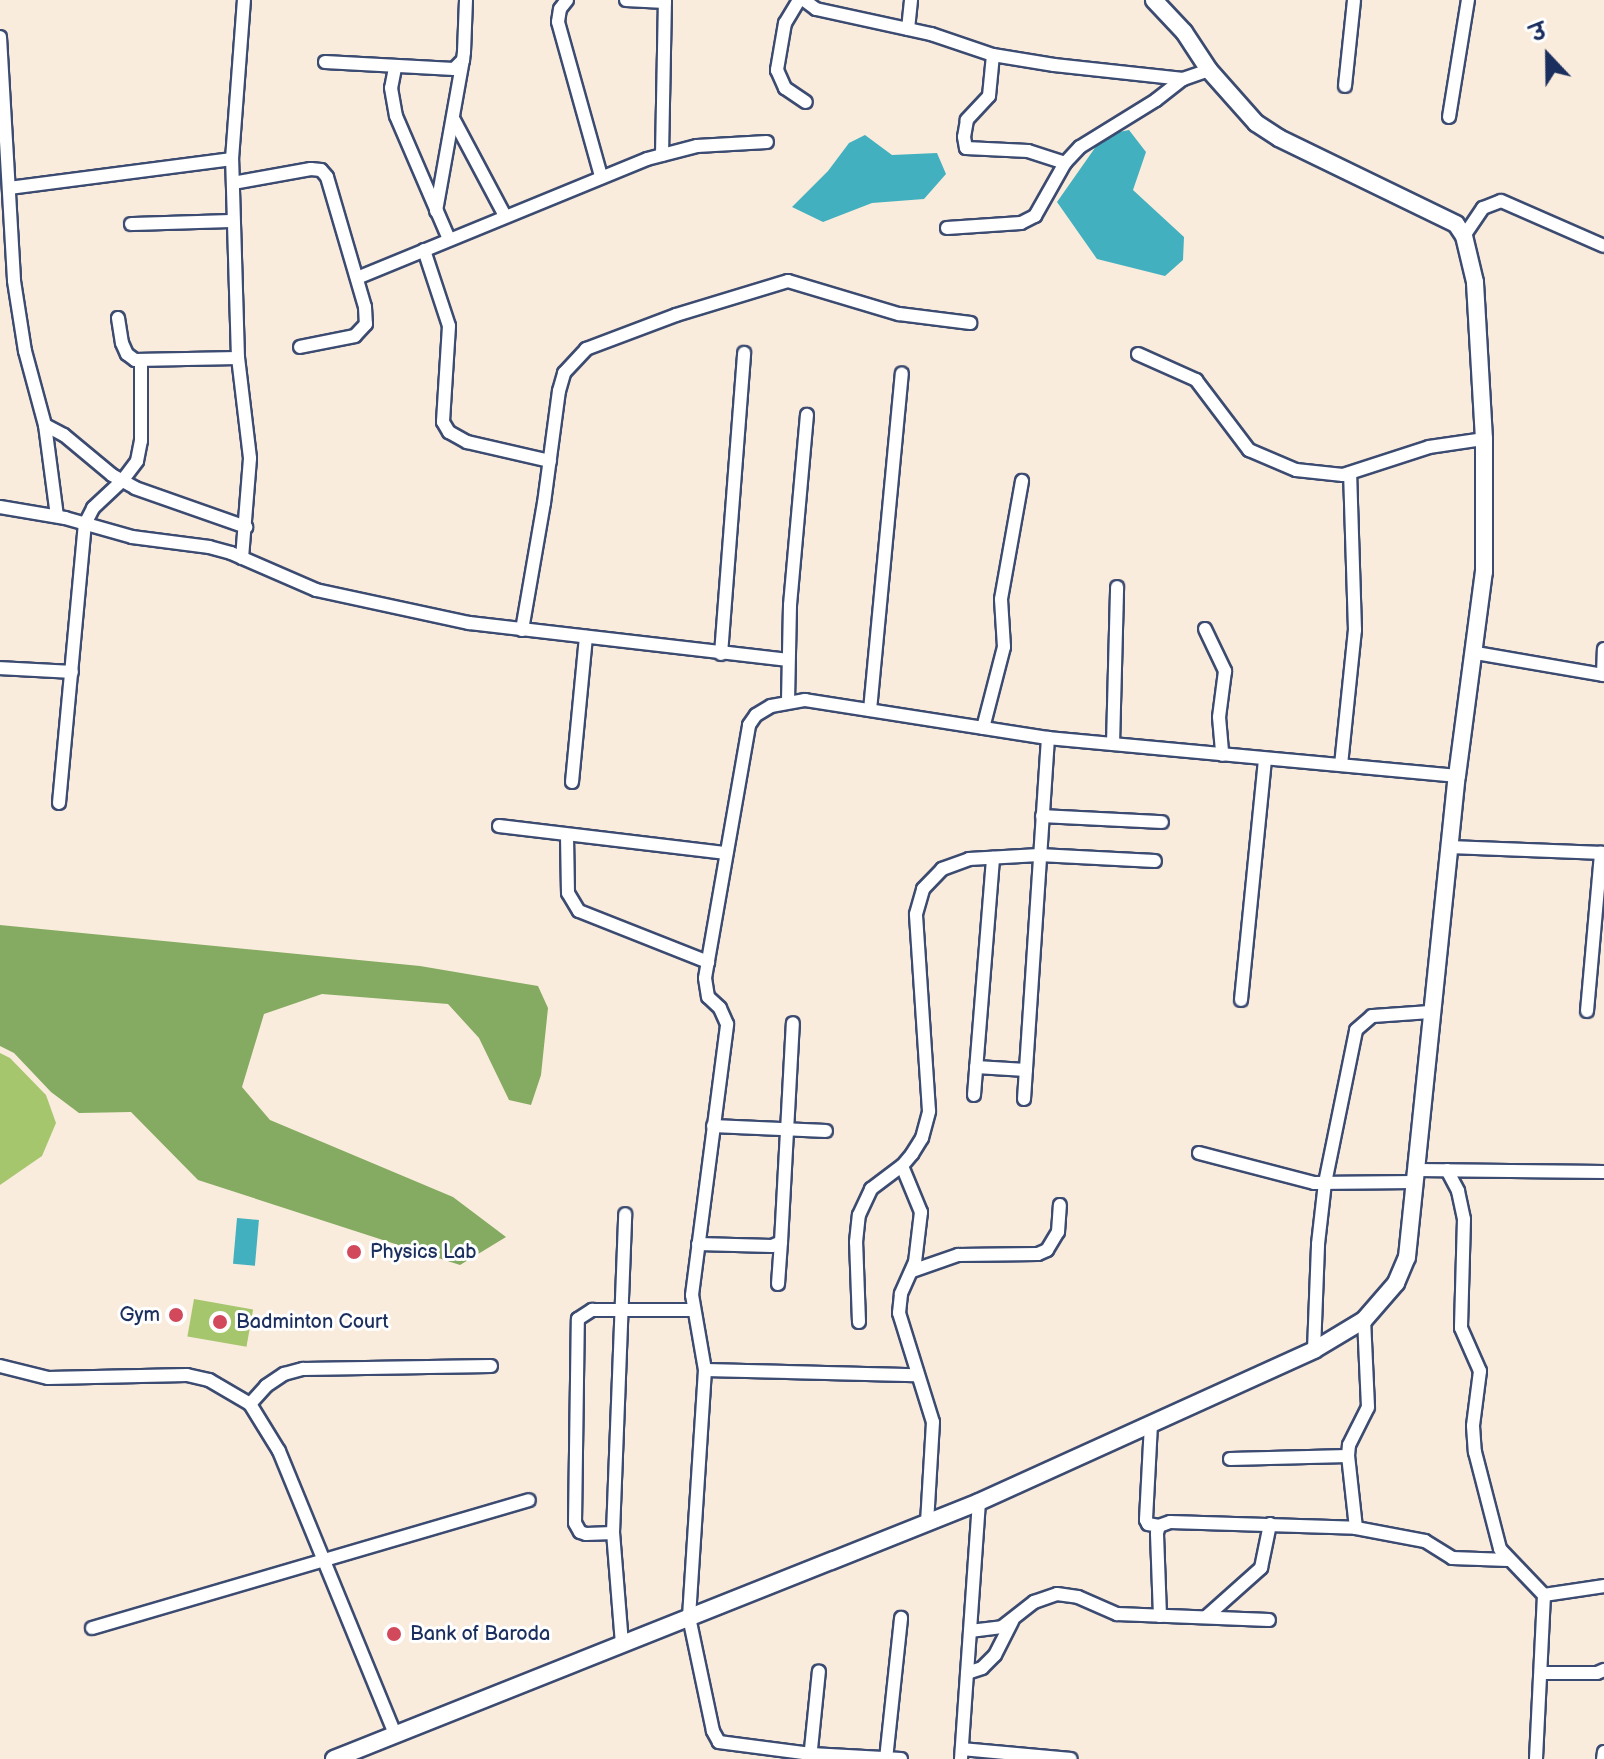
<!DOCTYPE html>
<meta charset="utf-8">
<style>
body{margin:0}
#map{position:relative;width:1604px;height:1759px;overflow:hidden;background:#faecdd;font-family:"Balsamiq Sans","Playpen Sans Deva",sans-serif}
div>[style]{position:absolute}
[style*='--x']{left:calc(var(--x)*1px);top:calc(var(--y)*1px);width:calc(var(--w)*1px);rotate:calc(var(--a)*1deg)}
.green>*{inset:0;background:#a6c66e;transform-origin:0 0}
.forest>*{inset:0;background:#84ab61}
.water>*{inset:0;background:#42b0bf;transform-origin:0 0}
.roads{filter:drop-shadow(2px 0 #3c4b71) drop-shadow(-2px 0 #3c4b71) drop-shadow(0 2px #3c4b71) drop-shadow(0 -2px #3c4b71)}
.minor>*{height:12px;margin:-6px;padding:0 6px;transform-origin:6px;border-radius:6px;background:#fff}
.tertiary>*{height:16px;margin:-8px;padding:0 8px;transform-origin:8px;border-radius:8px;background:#fff}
.dots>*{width:22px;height:22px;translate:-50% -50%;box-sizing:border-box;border:4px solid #fff;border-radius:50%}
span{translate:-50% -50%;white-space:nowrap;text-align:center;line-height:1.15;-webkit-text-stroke:6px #fff;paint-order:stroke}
.poi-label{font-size:20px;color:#1b2f5e}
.left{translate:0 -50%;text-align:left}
.right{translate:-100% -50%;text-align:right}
.north{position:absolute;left:1508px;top:16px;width:80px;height:80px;-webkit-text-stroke:6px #fff;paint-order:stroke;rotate:338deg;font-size:22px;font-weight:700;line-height:32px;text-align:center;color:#1b2f5e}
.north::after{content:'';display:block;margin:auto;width:28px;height:36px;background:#1b2f5e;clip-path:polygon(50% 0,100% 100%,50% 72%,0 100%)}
</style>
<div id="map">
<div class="green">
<div style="clip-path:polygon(0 1053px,10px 1058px,46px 1095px,56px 1123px,42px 1156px,0 1185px)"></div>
<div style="left:194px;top:1299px;width:60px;height:38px;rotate:10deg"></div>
</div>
<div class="forest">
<div style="clip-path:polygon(0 925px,420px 966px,538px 986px,548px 1008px,541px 1075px,531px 1105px,509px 1100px,479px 1038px,448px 1004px,322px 994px,264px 1014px,242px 1087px,270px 1120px,453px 1197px,506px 1237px,460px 1265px,198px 1180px,131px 1112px,79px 1113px,51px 1092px,14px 1053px,0 1046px)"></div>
</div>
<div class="water">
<div style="clip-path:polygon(1129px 130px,1146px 152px,1133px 190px,1184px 237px,1183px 260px,1165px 276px,1097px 259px,1057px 202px,1104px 135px)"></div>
<div style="clip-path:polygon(865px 135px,892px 155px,937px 153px,946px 174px,924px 199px,872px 203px,823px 222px,792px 207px,828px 171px,849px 143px)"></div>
<div style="left:237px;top:1218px;width:22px;height:46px;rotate:5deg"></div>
</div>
<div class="roads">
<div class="minor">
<div style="--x:567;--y:0;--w:11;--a:128"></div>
<div style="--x:560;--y:9;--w:13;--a:99"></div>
<div style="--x:558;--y:22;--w:160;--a:74.4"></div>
<div style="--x:626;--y:0;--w:39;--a:3"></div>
<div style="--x:799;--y:0;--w:27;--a:121"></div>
<div style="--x:785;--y:23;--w:48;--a:99.7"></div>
<div style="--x:777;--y:70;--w:20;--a:66"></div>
<div style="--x:785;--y:88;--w:25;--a:34"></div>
<div style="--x:804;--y:0;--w:15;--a:37"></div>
<div style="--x:816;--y:9;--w:118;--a:12.3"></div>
<div style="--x:931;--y:34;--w:65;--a:18.7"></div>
<div style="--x:993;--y:55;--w:62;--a:9.3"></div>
<div style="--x:1054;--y:65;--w:130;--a:6.2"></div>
<div style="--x:908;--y:29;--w:29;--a:-84"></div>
<div style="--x:0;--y:37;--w:244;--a:86.7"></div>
<div style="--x:14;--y:281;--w:71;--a:81.1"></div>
<div style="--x:25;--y:351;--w:77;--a:74.9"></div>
<div style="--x:45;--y:425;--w:21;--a:28"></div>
<div style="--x:64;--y:435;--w:62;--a:39.8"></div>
<div style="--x:112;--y:475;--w:26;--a:29"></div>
<div style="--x:135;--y:488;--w:118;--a:19.4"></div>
<div style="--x:993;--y:55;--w:41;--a:95.6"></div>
<div style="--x:989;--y:96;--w:33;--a:133"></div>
<div style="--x:967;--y:120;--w:17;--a:100"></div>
<div style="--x:964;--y:137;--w:11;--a:80"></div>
<div style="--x:966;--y:148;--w:62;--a:2.8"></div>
<div style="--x:1028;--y:151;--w:39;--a:18"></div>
<div style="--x:325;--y:62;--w:129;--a:3.1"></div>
<div style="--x:454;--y:69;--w:13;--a:-45"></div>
<div style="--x:463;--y:60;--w:8;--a:-83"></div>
<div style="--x:464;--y:52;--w:52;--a:-87.8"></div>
<div style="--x:395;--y:68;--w:20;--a:101"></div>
<div style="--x:391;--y:88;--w:28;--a:80"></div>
<div style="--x:396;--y:116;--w:134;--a:66.7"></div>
<div style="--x:1345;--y:86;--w:86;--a:-84"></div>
<div style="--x:1449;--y:117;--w:119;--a:-80.8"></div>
<div style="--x:454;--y:120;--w:109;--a:62"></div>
<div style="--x:662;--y:155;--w:155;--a:-88.9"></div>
<div style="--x:233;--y:183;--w:79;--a:-10.2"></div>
<div style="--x:311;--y:169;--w:10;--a:6"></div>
<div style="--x:321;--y:170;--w:9;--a:49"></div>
<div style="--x:327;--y:177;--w:135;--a:73.7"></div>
<div style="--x:365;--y:307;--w:17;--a:87"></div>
<div style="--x:366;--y:324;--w:16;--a:133"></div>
<div style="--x:355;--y:336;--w:56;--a:168.7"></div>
<div style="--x:9;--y:188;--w:225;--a:-7.4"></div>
<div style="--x:436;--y:211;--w:153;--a:-79.9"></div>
<div style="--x:131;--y:224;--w:102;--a:-1.7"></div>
<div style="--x:947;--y:228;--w:74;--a:-3.9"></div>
<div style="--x:1021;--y:223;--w:16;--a:-27"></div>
<div style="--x:1035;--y:216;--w:61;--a:-60.5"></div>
<div style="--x:1065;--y:163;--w:22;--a:-47"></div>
<div style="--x:1080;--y:147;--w:89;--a:-31.7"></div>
<div style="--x:1156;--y:100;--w:34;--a:-38"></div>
<div style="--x:1183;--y:79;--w:28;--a:-19"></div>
<div style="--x:1464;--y:236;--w:34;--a:-56"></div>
<div style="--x:1483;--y:208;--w:19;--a:-21"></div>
<div style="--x:1501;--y:201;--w:112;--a:23.6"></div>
<div style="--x:424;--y:250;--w:80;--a:71.8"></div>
<div style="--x:449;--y:326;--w:96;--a:93.6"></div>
<div style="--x:443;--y:422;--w:12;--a:59"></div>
<div style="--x:449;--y:432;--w:21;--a:29"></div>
<div style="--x:467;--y:442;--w:85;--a:12.9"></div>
<div style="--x:357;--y:278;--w:313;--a:-22.3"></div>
<div style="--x:647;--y:159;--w:52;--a:-14.6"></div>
<div style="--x:697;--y:146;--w:70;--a:-3.3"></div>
<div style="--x:118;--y:318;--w:25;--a:81"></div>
<div style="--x:122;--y:343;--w:12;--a:66"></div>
<div style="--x:127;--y:354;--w:10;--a:37"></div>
<div style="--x:135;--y:360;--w:103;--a:-1.1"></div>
<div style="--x:1138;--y:354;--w:64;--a:24.1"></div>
<div style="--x:1196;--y:380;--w:88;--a:52.9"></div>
<div style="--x:1249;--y:450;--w:51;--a:23.1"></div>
<div style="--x:1296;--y:470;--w:47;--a:6.1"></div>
<div style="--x:1343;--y:475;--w:90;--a:-18"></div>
<div style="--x:1429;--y:447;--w:56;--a:-8.3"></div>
<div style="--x:45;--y:425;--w:92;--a:82.5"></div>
<div style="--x:0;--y:507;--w:66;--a:9.6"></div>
<div style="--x:65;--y:518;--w:70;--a:15.8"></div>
<div style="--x:132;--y:537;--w:78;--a:7.4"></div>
<div style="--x:209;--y:547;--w:23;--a:15"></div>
<div style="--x:231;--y:553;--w:93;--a:23.5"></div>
<div style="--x:316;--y:590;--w:157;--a:12.2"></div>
<div style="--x:469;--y:623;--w:320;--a:6.6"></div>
<div style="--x:242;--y:558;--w:100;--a:-85.4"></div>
<div style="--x:250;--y:458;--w:101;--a:-96.8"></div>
<div style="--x:238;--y:358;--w:199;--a:-91.7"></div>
<div style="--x:232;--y:159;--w:159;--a:-85.7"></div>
<div style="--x:1205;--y:629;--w:47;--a:64.5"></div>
<div style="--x:1225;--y:671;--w:46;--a:97.4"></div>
<div style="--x:1219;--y:717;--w:38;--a:85"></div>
<div style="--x:522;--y:630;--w:129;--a:-80.2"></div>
<div style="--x:544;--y:503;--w:113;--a:-82.4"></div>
<div style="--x:559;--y:391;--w:19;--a:-74"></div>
<div style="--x:564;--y:373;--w:33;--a:-47"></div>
<div style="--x:586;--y:349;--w:96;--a:-20.7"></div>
<div style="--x:676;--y:315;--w:117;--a:-16.9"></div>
<div style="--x:788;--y:281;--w:116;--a:16.6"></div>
<div style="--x:899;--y:314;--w:72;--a:7.2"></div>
<div style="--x:1476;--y:653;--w:130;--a:9.8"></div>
<div style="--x:721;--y:654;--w:302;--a:-85.6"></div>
<div style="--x:0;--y:668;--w:72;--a:3.2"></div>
<div style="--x:1603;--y:675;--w:26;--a:-88"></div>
<div style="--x:788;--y:701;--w:96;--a:-88.8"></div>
<div style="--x:790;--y:605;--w:191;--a:-84.9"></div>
<div style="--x:870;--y:710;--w:338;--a:-84.6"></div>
<div style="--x:983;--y:728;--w:84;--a:-75.5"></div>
<div style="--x:1004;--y:647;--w:48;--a:-93.6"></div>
<div style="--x:1001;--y:599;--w:120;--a:-79.9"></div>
<div style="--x:1113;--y:744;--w:157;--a:-88.5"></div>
<div style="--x:1341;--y:765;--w:136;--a:-84.1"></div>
<div style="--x:1355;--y:630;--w:157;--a:-91.8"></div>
<div style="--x:572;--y:782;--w:146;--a:-84.5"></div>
<div style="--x:59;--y:803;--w:280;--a:-84.7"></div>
<div style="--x:85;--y:524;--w:18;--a:-63"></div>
<div style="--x:93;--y:508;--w:40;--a:-43"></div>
<div style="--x:122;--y:481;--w:25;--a:-53"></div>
<div style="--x:137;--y:461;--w:20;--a:-79"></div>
<div style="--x:141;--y:441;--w:79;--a:-90"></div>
<div style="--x:1042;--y:816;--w:120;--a:2.9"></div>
<div style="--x:499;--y:826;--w:229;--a:6.8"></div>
<div style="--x:567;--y:836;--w:57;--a:89"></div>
<div style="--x:568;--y:893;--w:21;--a:59"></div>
<div style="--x:579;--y:911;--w:139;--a:21.6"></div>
<div style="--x:1449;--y:847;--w:155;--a:2.2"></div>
<div style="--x:1241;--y:1000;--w:242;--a:-84.3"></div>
<div style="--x:1587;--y:1011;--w:159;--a:-84.9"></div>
<div style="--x:976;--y:1067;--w:50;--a:3.4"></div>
<div style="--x:974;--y:1095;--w:238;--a:-85.4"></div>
<div style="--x:1024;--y:1099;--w:362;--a:-86.2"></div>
<div style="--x:713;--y:1126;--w:113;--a:2.5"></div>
<div style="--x:1199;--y:1153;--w:119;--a:14.6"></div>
<div style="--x:1314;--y:1183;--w:101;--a:-0.6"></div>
<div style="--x:902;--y:1166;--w:50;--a:67.6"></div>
<div style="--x:921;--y:1212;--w:50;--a:96.8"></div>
<div style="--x:915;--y:1262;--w:35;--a:114"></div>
<div style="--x:901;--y:1294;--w:19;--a:96"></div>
<div style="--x:899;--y:1313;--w:114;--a:72.7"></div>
<div style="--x:933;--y:1422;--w:100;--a:93.4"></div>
<div style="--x:1417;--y:1170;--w:187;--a:0.6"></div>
<div style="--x:1447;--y:1170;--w:24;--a:62"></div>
<div style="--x:1458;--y:1191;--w:29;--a:78"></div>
<div style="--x:1464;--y:1219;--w:109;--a:91.6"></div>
<div style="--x:1461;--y:1328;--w:47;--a:66.2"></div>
<div style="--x:1480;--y:1371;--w:55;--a:97.3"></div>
<div style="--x:1473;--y:1426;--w:26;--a:86"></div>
<div style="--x:1475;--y:1452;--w:100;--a:75.5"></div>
<div style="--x:1500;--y:1549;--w:64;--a:46.3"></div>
<div style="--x:1544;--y:1595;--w:164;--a:92.8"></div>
<div style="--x:698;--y:1244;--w:74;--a:1.5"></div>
<div style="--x:772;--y:1246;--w:10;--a:-24"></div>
<div style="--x:781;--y:1242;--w:219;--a:-86.9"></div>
<div style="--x:912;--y:1271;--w:49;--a:-19.2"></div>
<div style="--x:958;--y:1255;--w:80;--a:-0.7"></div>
<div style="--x:1038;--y:1254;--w:10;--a:-24"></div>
<div style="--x:1047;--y:1250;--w:21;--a:-59"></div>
<div style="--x:1058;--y:1232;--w:27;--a:-86"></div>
<div style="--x:778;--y:1284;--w:42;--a:-85.9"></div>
<div style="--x:859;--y:1322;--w:80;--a:-92.1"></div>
<div style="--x:856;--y:1242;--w:27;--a:-84"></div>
<div style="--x:859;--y:1215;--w:29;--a:-65"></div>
<div style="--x:871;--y:1189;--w:39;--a:-37"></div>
<div style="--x:902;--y:1166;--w:16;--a:-50"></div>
<div style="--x:912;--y:1154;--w:19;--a:-58"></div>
<div style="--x:922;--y:1138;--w:28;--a:-75"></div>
<div style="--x:929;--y:1111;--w:197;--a:-93.8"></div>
<div style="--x:916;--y:914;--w:26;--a:-74"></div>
<div style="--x:923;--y:889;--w:28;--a:-46"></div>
<div style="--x:942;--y:869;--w:29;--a:-20"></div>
<div style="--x:969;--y:859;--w:70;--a:-3.3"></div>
<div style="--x:1039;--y:855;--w:116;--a:3"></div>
<div style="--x:1314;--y:1350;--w:106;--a:-87.8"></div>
<div style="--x:1318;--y:1244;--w:61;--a:-83.5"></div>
<div style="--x:1325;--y:1183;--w:156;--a:-78.5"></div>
<div style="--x:1356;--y:1030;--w:21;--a:-41"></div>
<div style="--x:1372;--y:1016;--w:59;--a:-3.9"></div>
<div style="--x:0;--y:1366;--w:49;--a:14"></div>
<div style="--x:48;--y:1378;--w:139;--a:-1.2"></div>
<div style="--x:187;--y:1375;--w:23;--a:13"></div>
<div style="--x:209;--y:1380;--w:48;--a:30.3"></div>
<div style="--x:250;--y:1404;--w:55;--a:58.3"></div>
<div style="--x:279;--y:1451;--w:306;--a:67.7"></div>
<div style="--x:705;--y:1370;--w:211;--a:1.4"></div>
<div style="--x:250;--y:1404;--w:24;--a:-48"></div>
<div style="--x:266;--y:1386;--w:22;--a:-34"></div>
<div style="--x:284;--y:1374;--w:20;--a:-15"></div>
<div style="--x:303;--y:1369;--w:188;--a:-0.9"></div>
<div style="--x:1151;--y:1424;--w:96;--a:93"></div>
<div style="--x:1146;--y:1520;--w:4;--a:63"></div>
<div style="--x:1148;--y:1524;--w:11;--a:10"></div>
<div style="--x:1230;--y:1459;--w:118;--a:-1.5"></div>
<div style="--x:1356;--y:1528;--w:72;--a:-96.3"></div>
<div style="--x:1348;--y:1456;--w:11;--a:-85"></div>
<div style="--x:1349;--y:1445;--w:42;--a:-63.4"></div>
<div style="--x:1368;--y:1407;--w:87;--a:-92.6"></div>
<div style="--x:613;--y:1533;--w:27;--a:178"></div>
<div style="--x:586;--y:1534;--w:6;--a:-162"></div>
<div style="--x:580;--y:1532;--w:10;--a:-119"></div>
<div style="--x:575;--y:1523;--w:204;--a:-89.2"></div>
<div style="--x:578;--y:1319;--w:17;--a:-33"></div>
<div style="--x:592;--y:1310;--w:100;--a:0"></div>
<div style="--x:1544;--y:1595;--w:61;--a:-8.5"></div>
<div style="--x:1160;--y:1616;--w:83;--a:-92.1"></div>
<div style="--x:1157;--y:1533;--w:7;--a:-74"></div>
<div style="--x:1159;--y:1526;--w:12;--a:-20"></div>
<div style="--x:1170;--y:1522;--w:186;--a:1.8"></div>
<div style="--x:1356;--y:1528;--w:70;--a:10.7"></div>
<div style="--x:1425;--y:1541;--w:32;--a:32"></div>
<div style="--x:1452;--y:1558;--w:56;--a:2"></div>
<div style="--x:1206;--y:1617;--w:74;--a:-41.7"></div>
<div style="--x:1261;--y:1568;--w:45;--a:-78.4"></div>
<div style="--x:92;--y:1628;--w:455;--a:-16.3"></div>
<div style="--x:970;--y:1631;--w:32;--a:-7"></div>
<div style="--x:1002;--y:1627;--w:41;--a:-38"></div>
<div style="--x:1034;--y:1602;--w:24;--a:-19"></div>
<div style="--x:1057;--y:1594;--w:21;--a:8"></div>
<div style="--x:1078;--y:1597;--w:43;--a:23.6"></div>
<div style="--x:1117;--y:1614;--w:152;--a:2.3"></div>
<div style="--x:622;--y:1644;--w:111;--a:-94.6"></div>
<div style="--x:613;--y:1533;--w:319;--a:-87.8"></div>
<div style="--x:967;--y:1673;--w:16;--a:-18"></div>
<div style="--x:982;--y:1668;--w:18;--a:-45"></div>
<div style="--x:995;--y:1655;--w:38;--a:-63"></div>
<div style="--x:1541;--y:1673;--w:56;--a:0"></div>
<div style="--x:1597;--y:1673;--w:8;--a:-23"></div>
<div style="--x:962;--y:1749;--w:109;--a:5.2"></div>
<div style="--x:810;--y:1759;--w:88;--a:-84.2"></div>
<div style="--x:886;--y:1759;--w:142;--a:-83.9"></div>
<div style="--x:901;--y:1759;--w:90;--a:-176.8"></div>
<div style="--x:811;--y:1754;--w:93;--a:-172.6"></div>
<div style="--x:719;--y:1742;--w:13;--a:-119"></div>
<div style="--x:713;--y:1731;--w:116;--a:-101.9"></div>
<div style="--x:689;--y:1617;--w:248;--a:-86.3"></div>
<div style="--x:705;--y:1370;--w:76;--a:-99.8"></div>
<div style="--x:692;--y:1295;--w:273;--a:-82.6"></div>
<div style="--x:727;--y:1024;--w:17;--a:-114"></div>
<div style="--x:720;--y:1008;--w:16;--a:-137"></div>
<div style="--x:708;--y:997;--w:19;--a:-99"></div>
<div style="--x:705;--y:978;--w:257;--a:-80.1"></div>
<div style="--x:749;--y:725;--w:12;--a:-55"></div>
<div style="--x:756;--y:715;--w:17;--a:-31"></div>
<div style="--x:771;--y:706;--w:35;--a:-10"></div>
<div style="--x:805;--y:700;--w:246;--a:8.9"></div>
<div style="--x:1048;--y:738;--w:411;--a:5.3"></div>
<div style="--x:961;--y:1759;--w:258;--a:-86"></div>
<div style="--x:1603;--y:1759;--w:7;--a:-82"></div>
</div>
<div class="tertiary">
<div style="--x:334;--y:1759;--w:694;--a:-21.72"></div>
<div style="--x:979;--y:1502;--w:368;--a:-24.4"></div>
<div style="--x:1314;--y:1350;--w:58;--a:-31"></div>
<div style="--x:1364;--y:1320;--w:49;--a:-49.1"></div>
<div style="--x:1396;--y:1283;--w:28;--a:-67"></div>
<div style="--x:1407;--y:1257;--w:484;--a:-84.1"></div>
<div style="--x:1457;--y:776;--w:206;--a:-82.5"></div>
<div style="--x:1484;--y:572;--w:133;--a:-90"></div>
<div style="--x:1484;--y:439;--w:157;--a:-93.3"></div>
<div style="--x:1475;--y:282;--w:47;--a:-103.4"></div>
<div style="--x:1464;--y:236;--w:14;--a:-124"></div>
<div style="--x:1456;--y:224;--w:197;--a:-154.1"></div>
<div style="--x:1279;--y:138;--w:27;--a:-147"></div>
<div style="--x:1256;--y:123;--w:71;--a:-131.6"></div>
<div style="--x:1209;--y:70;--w:45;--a:-123.3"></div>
<div style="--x:1184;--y:32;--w:44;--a:-133.2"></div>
</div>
</div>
<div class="dots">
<div style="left:354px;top:1252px;background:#d1495b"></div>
<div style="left:176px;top:1315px;background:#d1495b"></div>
<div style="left:220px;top:1322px;background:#d1495b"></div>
<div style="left:394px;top:1634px;background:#d1495b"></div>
</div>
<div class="poi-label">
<span class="left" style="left:370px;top:1252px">Physics Lab</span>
<span class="right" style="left:160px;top:1315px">Gym</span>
<span class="left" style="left:236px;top:1322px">Badminton Court</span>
<span class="left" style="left:410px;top:1634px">Bank of Baroda</span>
</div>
<div class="north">उ</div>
</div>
